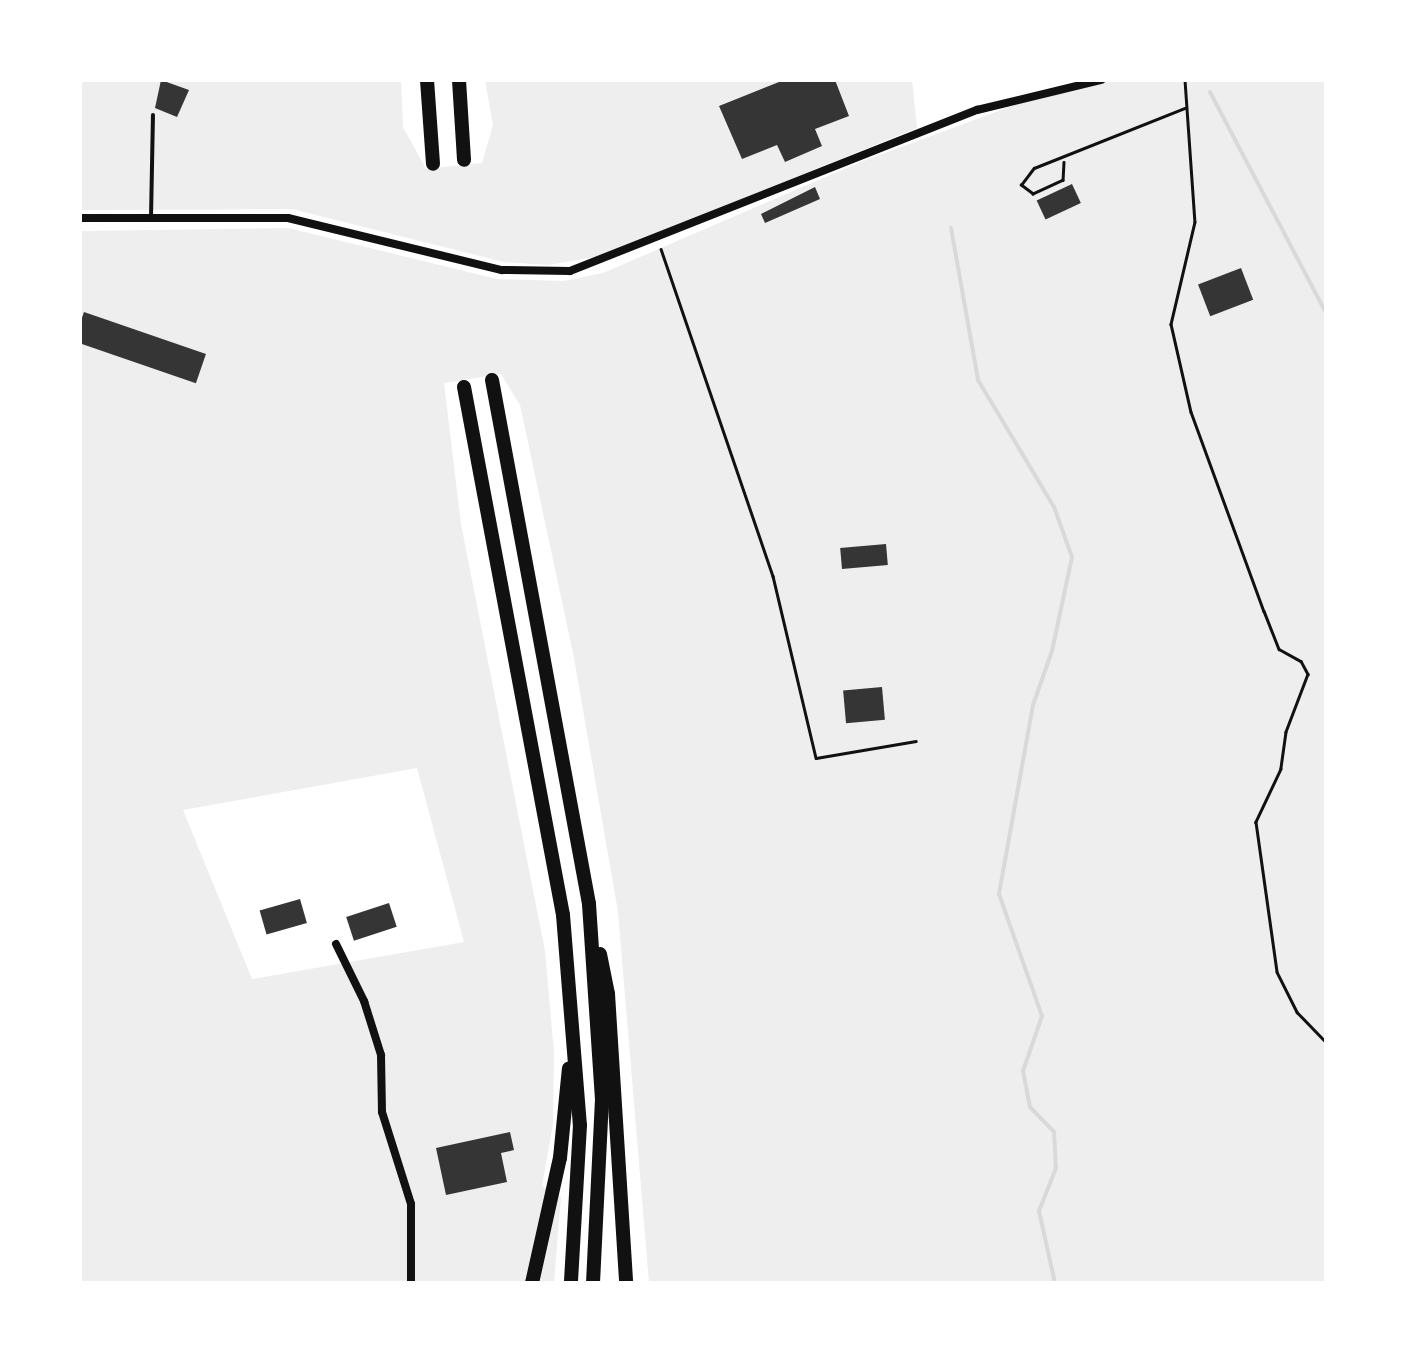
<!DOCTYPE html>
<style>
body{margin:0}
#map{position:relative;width:1406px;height:1363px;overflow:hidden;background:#fff;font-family:Rubik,sans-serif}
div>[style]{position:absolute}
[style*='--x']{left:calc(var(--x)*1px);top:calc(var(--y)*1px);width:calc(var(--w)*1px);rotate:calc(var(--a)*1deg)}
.green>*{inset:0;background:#eee}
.stream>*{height:4px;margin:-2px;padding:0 2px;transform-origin:2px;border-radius:2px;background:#d9d9d9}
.building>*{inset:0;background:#353535;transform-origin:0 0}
.path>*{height:2.5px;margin:-1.25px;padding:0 1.25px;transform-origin:1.25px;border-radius:1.25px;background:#111}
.service>*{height:4px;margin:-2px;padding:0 2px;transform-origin:2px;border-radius:2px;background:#111}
.minor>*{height:8px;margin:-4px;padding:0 4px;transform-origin:4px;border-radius:4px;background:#111}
.motorway>*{height:14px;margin:-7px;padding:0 7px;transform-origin:7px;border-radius:7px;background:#111}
span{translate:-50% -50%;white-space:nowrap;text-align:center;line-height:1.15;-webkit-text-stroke:10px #fff;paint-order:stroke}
.frame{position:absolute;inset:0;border:82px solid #fff;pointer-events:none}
</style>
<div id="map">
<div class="green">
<div style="clip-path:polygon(80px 80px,401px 80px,403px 127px,426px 169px,482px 163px,493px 125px,485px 80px,912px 80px,917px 128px,601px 256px,548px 265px,504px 262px,292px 209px,80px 210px)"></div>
<div style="clip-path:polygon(evenodd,1115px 80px,1326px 80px,1326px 1283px,649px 1283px,618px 912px,574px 658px,520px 405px,501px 374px,444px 383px,461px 524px,545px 951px,554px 1053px,553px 1124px,542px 1186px,561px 1197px,554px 1283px,80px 1283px,80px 231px,288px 228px,497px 279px,564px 281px,603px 273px,858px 163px,1012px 106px,1115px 80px,417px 768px,464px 942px,252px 979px,183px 810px,417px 768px)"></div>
</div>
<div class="stream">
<div style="--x:1210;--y:92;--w:250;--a:62.3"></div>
<div style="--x:951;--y:228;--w:154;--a:79.9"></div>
<div style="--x:978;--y:380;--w:148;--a:59.1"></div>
<div style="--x:1054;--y:507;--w:53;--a:70.2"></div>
<div style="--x:1072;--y:557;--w:96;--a:102"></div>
<div style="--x:1052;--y:651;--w:57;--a:109.4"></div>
<div style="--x:1033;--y:705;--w:192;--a:100.2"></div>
<div style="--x:999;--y:894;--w:129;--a:70.6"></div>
<div style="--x:1042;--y:1016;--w:58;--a:109.1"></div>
<div style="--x:1023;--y:1071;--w:37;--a:79"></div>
<div style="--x:1030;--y:1107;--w:35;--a:46"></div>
<div style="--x:1054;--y:1132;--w:36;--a:87"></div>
<div style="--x:1056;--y:1168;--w:46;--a:111.6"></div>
<div style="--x:1039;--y:1211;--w:74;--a:77.5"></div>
</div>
<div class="building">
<div style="clip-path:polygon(161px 80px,189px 90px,177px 117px,155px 108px)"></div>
<div style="clip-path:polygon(784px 80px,835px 80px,849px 116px,815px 129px,822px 146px,785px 162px,777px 145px,742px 159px,719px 106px)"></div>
<div style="left:1072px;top:184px;width:21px;height:39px;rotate:65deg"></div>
<div style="clip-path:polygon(815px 187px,820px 199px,765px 223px,761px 214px)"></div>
<div style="left:1241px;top:268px;width:34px;height:46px;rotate:69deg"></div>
<div style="left:84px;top:312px;width:129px;height:31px;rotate:19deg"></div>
<div style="left:886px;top:544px;width:21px;height:46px;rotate:85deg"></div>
<div style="left:882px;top:687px;width:33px;height:39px;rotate:85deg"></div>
<div style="left:300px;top:899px;width:25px;height:42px;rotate:74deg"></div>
<div style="left:389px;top:903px;width:25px;height:45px;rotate:72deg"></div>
<div style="clip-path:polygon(510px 1132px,514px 1150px,501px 1153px,507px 1182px,446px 1195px,436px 1148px)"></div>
</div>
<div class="path">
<div style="--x:1185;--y:80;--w:142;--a:86"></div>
<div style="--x:1195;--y:222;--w:105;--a:103.2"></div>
<div style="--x:1171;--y:324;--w:90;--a:77.2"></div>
<div style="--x:1191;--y:412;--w:212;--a:69.9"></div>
<div style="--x:1264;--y:611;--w:41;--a:68.5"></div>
<div style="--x:1279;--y:649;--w:25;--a:29"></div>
<div style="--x:1301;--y:661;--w:15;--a:62"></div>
<div style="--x:1308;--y:674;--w:62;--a:110.8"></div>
<div style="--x:1286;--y:732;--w:37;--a:98"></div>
<div style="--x:1281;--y:769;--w:59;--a:115.3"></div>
<div style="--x:1256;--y:822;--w:151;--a:82"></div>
<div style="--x:1277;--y:972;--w:45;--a:63.4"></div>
<div style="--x:1297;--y:1012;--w:42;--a:46"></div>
<div style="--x:1064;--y:162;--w:18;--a:93"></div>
<div style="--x:1063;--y:180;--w:33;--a:155"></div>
<div style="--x:1033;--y:194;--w:15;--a:-143"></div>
<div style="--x:1021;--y:185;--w:21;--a:-53"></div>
<div style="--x:1034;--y:168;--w:162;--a:-21.7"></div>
<div style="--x:661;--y:249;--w:346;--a:71.1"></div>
<div style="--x:773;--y:576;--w:187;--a:76.7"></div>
<div style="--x:816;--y:758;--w:101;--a:-9.6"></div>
</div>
<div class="service">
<div style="--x:151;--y:218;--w:103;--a:-88.9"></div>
</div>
<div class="minor">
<div style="--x:80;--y:218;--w:208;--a:0"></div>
<div style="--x:288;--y:218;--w:220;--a:13.7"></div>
<div style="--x:502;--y:270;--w:68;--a:0.8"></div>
<div style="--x:570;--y:271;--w:438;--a:-21.6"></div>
<div style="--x:977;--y:110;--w:128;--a:-13.6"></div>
<div style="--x:336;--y:944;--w:64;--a:63.8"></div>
<div style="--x:364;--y:1001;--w:57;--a:72.5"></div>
<div style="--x:381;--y:1055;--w:57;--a:89"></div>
<div style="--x:382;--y:1112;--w:96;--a:72.5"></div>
<div style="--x:411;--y:1204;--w:79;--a:90"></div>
</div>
<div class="motorway">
<div style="--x:427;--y:80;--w:84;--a:85.9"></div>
<div style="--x:459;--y:80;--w:80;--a:86.4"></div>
<div style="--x:492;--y:380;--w:533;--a:79.51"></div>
<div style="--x:589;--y:904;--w:195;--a:86.2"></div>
<div style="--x:602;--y:1099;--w:184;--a:92.8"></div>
<div style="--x:464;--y:387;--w:537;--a:79.38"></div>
<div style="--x:563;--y:915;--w:211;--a:85.4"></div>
<div style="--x:580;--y:1125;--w:158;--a:93.3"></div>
<div style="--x:600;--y:954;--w:41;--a:78.7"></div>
<div style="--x:608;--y:994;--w:290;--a:86.4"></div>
<div style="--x:532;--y:1283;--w:128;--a:-77.4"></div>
<div style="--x:560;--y:1158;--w:90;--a:-84.3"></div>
</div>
<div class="frame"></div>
</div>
